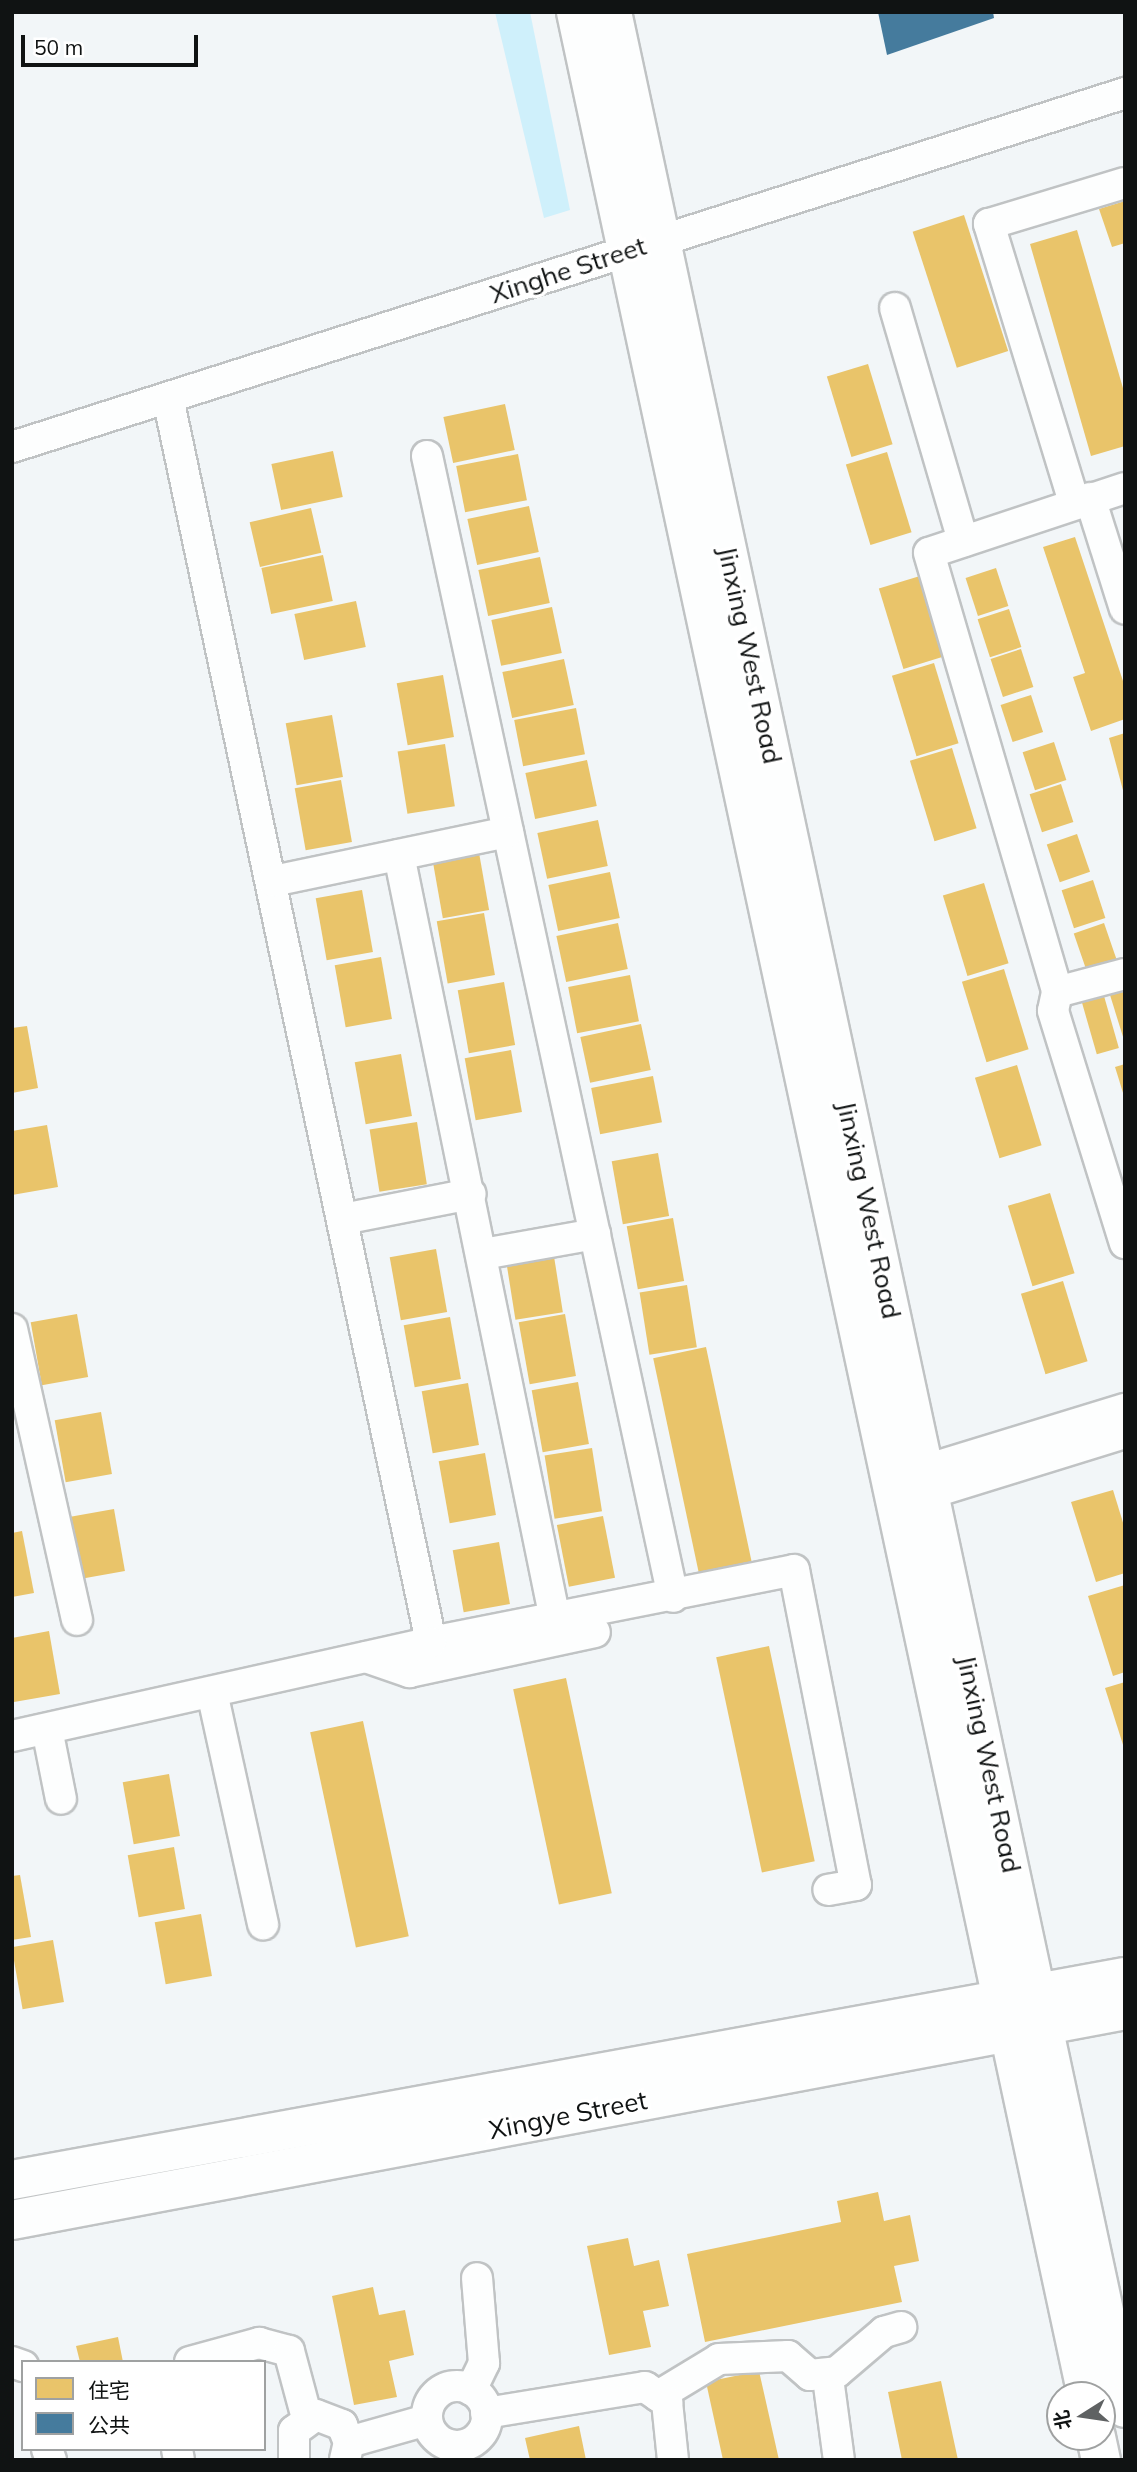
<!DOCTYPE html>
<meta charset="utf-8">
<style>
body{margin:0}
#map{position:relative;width:1137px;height:2472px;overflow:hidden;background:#f2f6f8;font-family:Mulish,"Noto Sans SC",sans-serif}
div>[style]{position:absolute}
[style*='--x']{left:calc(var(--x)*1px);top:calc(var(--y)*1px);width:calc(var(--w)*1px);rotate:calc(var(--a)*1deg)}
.green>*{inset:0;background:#cff0fb}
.homes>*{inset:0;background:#e9c46a;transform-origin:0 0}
.public>*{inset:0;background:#457b9d}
.roads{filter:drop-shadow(2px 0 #c0c3c4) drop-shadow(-2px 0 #c0c3c4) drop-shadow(0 2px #c0c3c4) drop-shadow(0 -2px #c0c3c4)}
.minor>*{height:30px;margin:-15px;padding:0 15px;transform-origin:15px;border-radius:15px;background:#fdfefe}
.minor>.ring{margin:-15px;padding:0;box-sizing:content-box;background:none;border:30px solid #fdfefe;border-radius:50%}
.major>*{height:38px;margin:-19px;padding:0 19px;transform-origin:19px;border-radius:19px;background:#fdfefe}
span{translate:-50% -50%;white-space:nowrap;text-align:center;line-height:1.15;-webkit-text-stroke:7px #fff;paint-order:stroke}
.street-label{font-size:26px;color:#101313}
.frame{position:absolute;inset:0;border:14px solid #101313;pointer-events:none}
.legend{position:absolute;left:21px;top:2360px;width:245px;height:91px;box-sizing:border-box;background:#fff;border:2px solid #9fa1a1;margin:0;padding:9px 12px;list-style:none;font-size:21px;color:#101313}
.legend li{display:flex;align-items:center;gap:14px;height:35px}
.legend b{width:35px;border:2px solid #9fa1a1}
.north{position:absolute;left:1046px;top:2381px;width:70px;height:70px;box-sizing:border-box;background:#fff;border:2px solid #9fa1a1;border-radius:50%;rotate:258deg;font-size:19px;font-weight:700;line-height:28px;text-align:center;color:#101313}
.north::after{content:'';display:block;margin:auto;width:24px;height:32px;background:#5f6263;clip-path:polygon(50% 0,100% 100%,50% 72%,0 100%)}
.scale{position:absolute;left:21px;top:35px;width:177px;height:32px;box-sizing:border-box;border:4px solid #101313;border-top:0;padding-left:9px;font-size:21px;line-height:24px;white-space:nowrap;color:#101313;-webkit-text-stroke:5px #fff;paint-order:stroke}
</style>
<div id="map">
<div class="green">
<div style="clip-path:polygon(495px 12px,530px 12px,570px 210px,544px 218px)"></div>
</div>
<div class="homes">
<div style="clip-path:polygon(1125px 201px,1125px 243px,1112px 247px,1099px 209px)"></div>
<div style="left:964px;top:215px;width:143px;height:54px;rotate:72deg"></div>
<div style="clip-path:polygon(1077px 230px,1125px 395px,1125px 446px,1091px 456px,1030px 244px)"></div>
<div style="left:868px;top:364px;width:84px;height:43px;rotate:73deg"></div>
<div style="left:505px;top:404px;width:47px;height:63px;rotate:78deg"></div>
<div style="left:333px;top:451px;width:47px;height:63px;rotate:78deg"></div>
<div style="left:887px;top:452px;width:84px;height:43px;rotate:73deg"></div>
<div style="left:518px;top:454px;width:47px;height:63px;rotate:79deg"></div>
<div style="left:529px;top:506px;width:47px;height:63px;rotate:78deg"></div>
<div style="left:311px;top:508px;width:46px;height:63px;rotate:77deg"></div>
<div style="clip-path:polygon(1075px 537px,1125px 687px,1125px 719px,1091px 731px,1073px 677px,1085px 673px,1043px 547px)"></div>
<div style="left:323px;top:555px;width:47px;height:63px;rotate:78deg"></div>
<div style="left:540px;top:557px;width:47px;height:63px;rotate:78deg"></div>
<div style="left:996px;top:568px;width:40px;height:32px;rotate:72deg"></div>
<div style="left:920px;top:576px;width:84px;height:43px;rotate:73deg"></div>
<div style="left:356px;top:601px;width:47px;height:63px;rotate:78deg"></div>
<div style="left:552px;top:607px;width:47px;height:62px;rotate:78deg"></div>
<div style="left:1009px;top:609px;width:40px;height:33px;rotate:72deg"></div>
<div style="left:1021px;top:649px;width:40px;height:32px;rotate:72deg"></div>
<div style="left:564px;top:659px;width:47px;height:63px;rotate:78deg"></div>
<div style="left:934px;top:663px;width:84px;height:44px;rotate:73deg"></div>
<div style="left:443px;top:675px;width:63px;height:47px;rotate:80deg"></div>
<div style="left:1031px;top:695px;width:39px;height:32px;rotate:72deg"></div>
<div style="left:576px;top:708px;width:47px;height:63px;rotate:79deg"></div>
<div style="left:332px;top:715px;width:63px;height:47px;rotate:80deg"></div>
<div style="clip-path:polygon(1125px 733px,1125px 794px,1124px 794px,1109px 738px)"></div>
<div style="left:1054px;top:742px;width:40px;height:33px;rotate:72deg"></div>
<div style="left:445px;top:744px;width:63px;height:48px;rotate:81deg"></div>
<div style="left:952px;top:748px;width:84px;height:44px;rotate:73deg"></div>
<div style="left:587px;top:760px;width:47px;height:63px;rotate:78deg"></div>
<div style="left:341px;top:780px;width:63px;height:47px;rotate:80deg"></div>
<div style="left:1061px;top:784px;width:40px;height:33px;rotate:72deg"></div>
<div style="left:598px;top:820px;width:47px;height:62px;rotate:78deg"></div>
<div style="left:1077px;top:834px;width:40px;height:32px;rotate:71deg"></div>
<div style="left:478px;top:847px;width:64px;height:47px;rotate:80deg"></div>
<div style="left:610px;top:872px;width:47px;height:63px;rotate:78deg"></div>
<div style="left:1093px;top:880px;width:40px;height:33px;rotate:72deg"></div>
<div style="left:984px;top:883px;width:84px;height:43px;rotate:73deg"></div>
<div style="left:362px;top:890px;width:63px;height:47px;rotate:80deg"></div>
<div style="left:484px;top:913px;width:63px;height:48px;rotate:80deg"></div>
<div style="left:618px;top:923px;width:47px;height:63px;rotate:78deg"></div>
<div style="left:1104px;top:923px;width:40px;height:32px;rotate:71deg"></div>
<div style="left:381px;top:957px;width:63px;height:47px;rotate:80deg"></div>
<div style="left:1004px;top:969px;width:84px;height:44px;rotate:73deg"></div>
<div style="left:630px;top:975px;width:47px;height:63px;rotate:79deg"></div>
<div style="left:504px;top:982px;width:64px;height:47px;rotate:80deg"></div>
<div style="clip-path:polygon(1125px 990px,1125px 1040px,1124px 1040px,1110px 995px)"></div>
<div style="left:1104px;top:996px;width:54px;height:23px;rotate:74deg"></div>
<div style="left:641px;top:1024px;width:47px;height:62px;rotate:78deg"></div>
<div style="clip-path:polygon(27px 1026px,38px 1088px,12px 1093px,12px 1028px)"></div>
<div style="left:511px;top:1050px;width:63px;height:47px;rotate:80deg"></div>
<div style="left:401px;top:1054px;width:63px;height:47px;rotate:80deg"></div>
<div style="clip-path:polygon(1125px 1064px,1125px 1095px,1124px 1096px,1115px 1067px)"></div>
<div style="left:1017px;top:1065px;width:84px;height:44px;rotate:73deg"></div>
<div style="left:653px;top:1076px;width:47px;height:63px;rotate:79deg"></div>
<div style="left:417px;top:1122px;width:63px;height:48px;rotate:81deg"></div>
<div style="clip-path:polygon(47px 1125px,58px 1187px,12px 1195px,12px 1131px)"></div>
<div style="left:658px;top:1153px;width:64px;height:47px;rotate:80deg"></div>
<div style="left:1050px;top:1193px;width:84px;height:44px;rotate:73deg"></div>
<div style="left:673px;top:1218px;width:64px;height:47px;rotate:80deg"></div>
<div style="left:436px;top:1249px;width:64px;height:47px;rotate:80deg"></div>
<div style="left:553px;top:1250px;width:63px;height:48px;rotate:81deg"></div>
<div style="left:1063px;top:1281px;width:84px;height:44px;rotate:73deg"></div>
<div style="left:687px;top:1285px;width:63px;height:48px;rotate:81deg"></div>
<div style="left:77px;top:1314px;width:64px;height:47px;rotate:80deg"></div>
<div style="left:565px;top:1314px;width:63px;height:47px;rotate:80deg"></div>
<div style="left:450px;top:1317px;width:63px;height:47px;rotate:80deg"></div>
<div style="left:706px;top:1347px;width:220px;height:54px;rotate:78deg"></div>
<div style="left:578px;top:1382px;width:63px;height:47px;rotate:80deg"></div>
<div style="left:468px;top:1383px;width:63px;height:47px;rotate:80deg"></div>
<div style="left:101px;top:1412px;width:63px;height:47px;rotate:80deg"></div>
<div style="left:592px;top:1448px;width:64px;height:48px;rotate:81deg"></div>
<div style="left:485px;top:1453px;width:63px;height:47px;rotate:80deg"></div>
<div style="clip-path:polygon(1113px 1490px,1125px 1529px,1125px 1573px,1096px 1582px,1071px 1502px)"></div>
<div style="left:114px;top:1509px;width:63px;height:47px;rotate:80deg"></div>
<div style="left:603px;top:1516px;width:63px;height:47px;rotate:79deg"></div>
<div style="clip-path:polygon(22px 1531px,34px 1593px,12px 1597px,12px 1533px)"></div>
<div style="left:499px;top:1542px;width:63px;height:47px;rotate:80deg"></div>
<div style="clip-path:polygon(1125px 1585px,1125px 1672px,1113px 1676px,1088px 1596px)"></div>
<div style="clip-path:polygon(49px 1631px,60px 1694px,14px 1702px,12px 1638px)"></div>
<div style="left:769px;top:1646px;width:220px;height:54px;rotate:78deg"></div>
<div style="left:566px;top:1678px;width:220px;height:54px;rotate:78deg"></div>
<div style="clip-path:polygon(1125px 1682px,1125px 1748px,1124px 1748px,1105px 1688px)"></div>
<div style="left:363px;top:1721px;width:220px;height:54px;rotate:78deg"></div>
<div style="left:169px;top:1774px;width:63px;height:47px;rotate:80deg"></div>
<div style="left:174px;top:1847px;width:63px;height:47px;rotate:80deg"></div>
<div style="clip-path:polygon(20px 1875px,31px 1937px,12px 1940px,12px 1876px)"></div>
<div style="left:201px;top:1914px;width:63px;height:47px;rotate:80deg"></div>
<div style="left:53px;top:1940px;width:63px;height:42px;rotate:80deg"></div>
<div style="clip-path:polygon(878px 2192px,884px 2221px,910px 2215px,919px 2261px,894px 2266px,902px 2302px,705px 2342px,687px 2254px,841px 2222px,837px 2201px)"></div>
<div style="clip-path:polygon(628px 2238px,634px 2266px,659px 2260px,669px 2306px,643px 2311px,651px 2347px,609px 2355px,587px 2246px)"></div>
<div style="clip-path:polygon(373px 2287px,379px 2315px,405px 2310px,414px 2355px,389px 2361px,397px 2397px,354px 2405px,332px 2296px)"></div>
<div style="clip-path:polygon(118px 2337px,123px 2362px,80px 2362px,76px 2346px)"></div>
<div style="clip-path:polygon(759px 2371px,779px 2460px,723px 2460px,706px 2382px)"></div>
<div style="clip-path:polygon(941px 2381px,958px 2460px,902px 2460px,888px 2392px)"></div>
<div style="clip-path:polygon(579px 2426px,586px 2460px,530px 2460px,525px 2438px)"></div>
</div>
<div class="public">
<div style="clip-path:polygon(878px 12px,993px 12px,994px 18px,887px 55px)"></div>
</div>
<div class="roads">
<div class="minor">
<div style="--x:895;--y:308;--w:243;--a:73.7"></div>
<div style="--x:168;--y:398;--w:1271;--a:78.06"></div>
<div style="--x:431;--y:1642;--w:370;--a:-11.2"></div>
<div style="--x:794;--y:1570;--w:321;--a:78.9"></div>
<div style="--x:856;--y:1885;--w:28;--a:170"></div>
<div style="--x:12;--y:447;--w:1168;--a:-17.64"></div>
<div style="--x:427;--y:456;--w:1167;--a:77.83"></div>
<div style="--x:1125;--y:488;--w:206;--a:161.7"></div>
<div style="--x:929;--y:553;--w:457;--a:73.7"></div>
<div style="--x:1057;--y:992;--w:19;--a:102"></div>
<div style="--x:1053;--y:1011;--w:243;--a:72.8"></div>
<div style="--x:1090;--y:498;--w:116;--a:72.5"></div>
<div style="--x:1074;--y:502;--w:291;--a:-107"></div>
<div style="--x:989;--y:224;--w:142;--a:-16.8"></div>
<div style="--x:399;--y:855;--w:780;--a:78.46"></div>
<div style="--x:273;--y:881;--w:240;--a:-11.8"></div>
<div style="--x:1057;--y:992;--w:70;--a:-14.8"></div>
<div style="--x:343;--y:1219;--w:130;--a:-11.1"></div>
<div style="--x:483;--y:1254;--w:114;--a:-10.1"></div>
<div style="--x:12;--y:1329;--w:298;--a:77.4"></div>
<div style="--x:925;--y:1470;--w:209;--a:-17"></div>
<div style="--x:931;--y:1493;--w:203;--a:-17.2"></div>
<div style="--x:366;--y:1657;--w:46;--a:19.2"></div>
<div style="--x:409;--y:1672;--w:190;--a:-12.1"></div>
<div style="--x:212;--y:1692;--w:238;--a:77.6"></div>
<div style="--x:47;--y:1729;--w:71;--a:78.7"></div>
<div style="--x:12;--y:1736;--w:429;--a:-12.6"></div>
<div style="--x:12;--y:2362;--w:12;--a:20"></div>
<div style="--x:190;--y:2362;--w:72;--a:-15.4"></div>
<div style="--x:259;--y:2343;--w:31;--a:15"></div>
<div style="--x:289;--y:2351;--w:69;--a:75"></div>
<div style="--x:828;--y:2378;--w:83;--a:82.4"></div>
<div class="ring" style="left:427px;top:2386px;width:30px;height:30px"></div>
<div style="--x:471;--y:2390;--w:30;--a:-64"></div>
<div style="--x:484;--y:2363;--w:85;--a:-94.7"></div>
<div style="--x:658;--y:2396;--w:71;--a:-31.2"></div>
<div style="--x:719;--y:2359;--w:69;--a:-2.5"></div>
<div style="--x:788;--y:2356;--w:29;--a:41"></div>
<div style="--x:810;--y:2375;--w:27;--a:-6"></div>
<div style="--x:837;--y:2372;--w:62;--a:-40.4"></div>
<div style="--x:884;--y:2332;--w:18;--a:-16"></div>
<div style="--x:486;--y:2413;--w:161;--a:-9.3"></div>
<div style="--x:645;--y:2387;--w:27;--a:34"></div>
<div style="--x:667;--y:2402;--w:58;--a:84.1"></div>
<div style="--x:349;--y:2442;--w:81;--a:-15.8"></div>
<div style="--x:47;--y:2449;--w:12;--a:70"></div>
<div style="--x:177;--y:2449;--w:11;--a:80"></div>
<div style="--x:294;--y:2460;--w:29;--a:-90"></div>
<div style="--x:294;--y:2431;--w:27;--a:-36"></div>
<div style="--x:316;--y:2415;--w:28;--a:21"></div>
<div style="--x:342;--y:2425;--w:18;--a:68"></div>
<div style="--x:349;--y:2442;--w:18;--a:103"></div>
</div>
<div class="major">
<div style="--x:576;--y:12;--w:2437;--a:77.9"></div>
<div style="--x:612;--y:12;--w:2450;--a:77.92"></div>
<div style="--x:12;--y:2180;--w:1131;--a:-10.34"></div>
<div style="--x:12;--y:2220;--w:1133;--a:-10.68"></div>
<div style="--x:1096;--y:2437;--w:24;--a:78"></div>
</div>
</div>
<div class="street-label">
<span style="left:568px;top:270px;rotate:-18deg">Xinghe Street</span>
<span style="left:750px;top:655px;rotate:78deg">Jinxing West Road</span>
<span style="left:869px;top:1210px;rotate:78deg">Jinxing West Road</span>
<span style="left:989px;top:1764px;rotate:78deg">Jinxing West Road</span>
<span style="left:568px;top:2115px;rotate:-11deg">Xingye Street</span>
</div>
<div class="frame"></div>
<ul class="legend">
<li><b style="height:19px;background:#e9c46a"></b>住宅</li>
<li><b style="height:19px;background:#457b9d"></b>公共</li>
</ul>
<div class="north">北</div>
<div class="scale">50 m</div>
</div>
